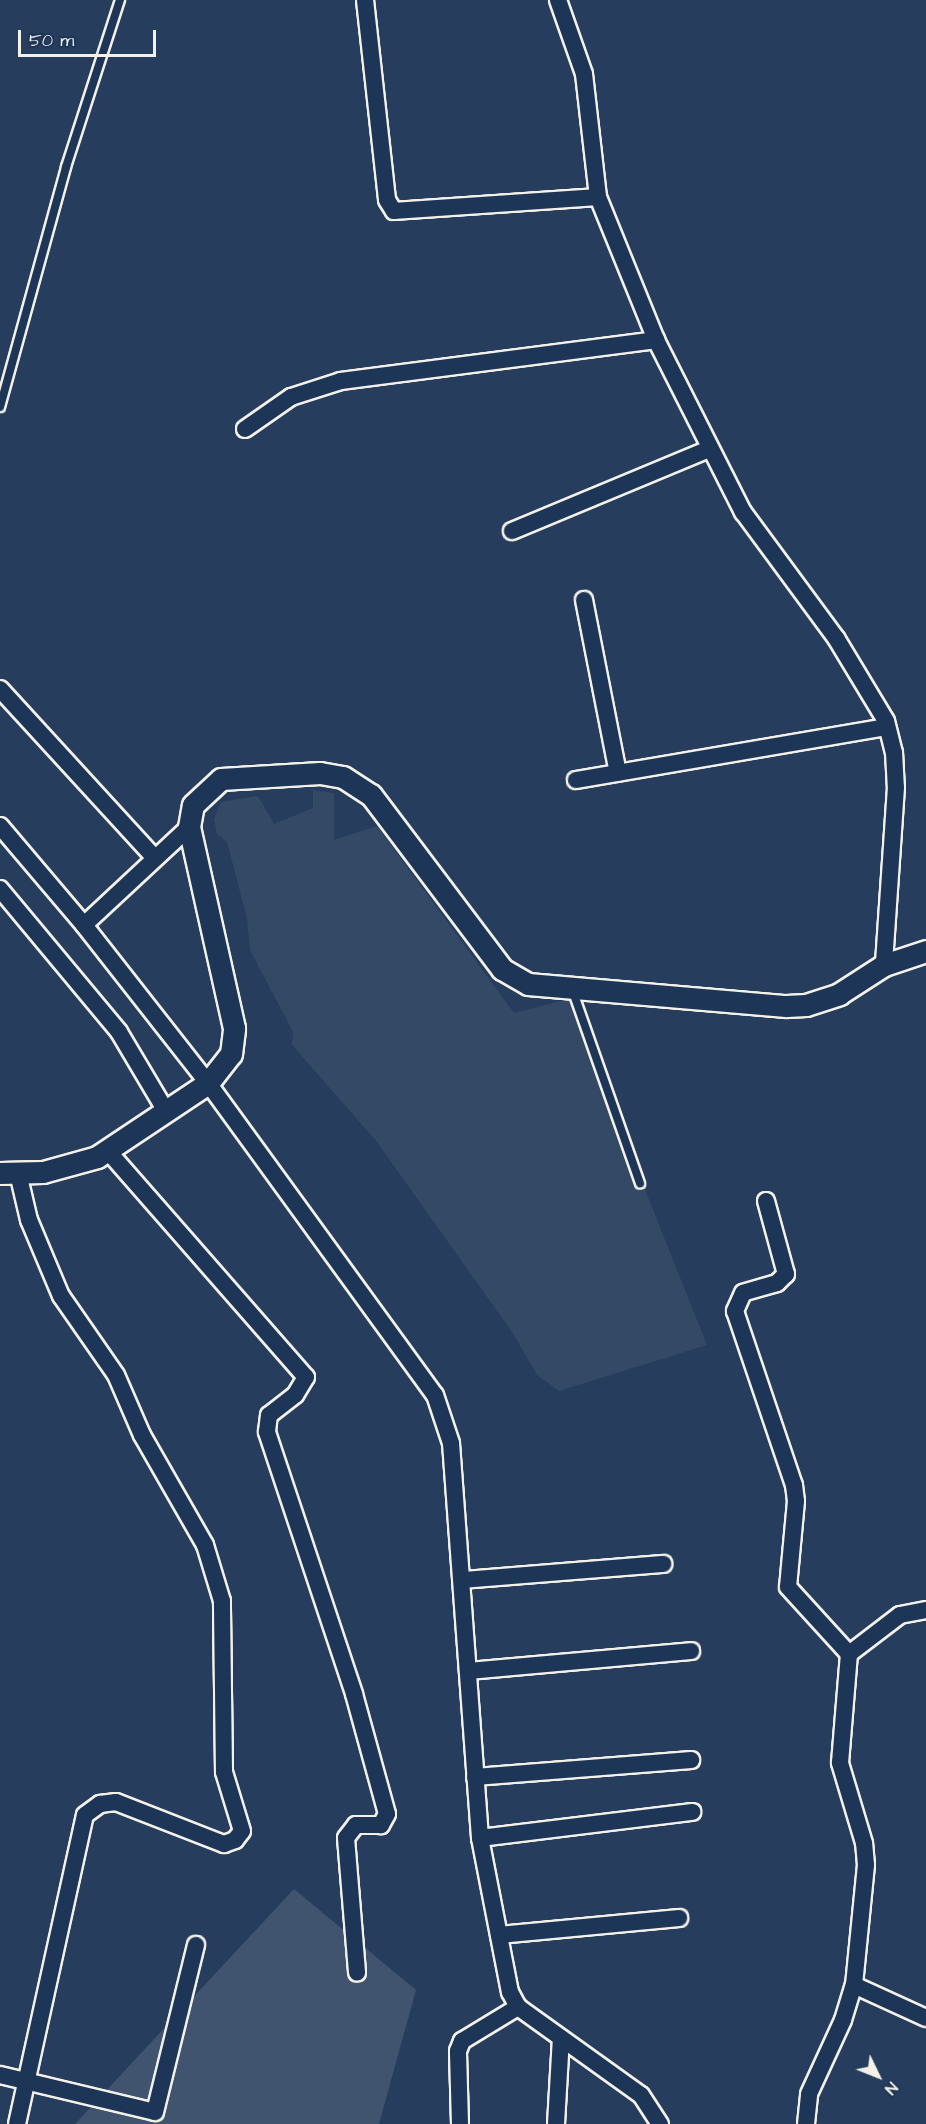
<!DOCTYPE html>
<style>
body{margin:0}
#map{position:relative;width:926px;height:2124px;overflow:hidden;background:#263d5d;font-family:"Architects Daughter",sans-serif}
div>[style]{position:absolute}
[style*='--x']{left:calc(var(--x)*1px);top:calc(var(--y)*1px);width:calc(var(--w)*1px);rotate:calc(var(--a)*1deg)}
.built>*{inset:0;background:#334966}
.green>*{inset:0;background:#40546f}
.roads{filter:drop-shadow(2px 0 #f4f1e8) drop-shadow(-2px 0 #f4f1e8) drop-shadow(0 2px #f4f1e8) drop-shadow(0 -2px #f4f1e8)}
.service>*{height:8px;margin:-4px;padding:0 4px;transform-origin:4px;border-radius:4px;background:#1d3557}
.minor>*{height:16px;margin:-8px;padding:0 8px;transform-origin:8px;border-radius:8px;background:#1d3557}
.tertiary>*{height:21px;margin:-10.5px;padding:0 10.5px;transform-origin:10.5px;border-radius:10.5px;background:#1d3557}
span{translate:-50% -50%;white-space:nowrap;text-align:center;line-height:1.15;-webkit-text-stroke:5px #1d3557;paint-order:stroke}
.north{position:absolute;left:848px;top:2046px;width:60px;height:60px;-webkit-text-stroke:4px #1d3557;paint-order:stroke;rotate:133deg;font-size:16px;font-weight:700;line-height:24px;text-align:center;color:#f4f1e8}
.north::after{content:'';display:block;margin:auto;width:21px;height:27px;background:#f4f1e8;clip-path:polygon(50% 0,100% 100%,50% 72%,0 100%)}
.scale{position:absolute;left:18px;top:30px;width:138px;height:27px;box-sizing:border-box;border:3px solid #f4f1e8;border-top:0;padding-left:8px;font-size:18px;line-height:21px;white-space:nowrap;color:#f4f1e8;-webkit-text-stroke:4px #1d3557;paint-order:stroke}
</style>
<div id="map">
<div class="built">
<div style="clip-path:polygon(313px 790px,334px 793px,334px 840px,377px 826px,514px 1013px,569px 999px,707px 1345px,559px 1391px,537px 1375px,514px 1335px,377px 1142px,292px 1045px,293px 1032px,250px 950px,247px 918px,227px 842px,217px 834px,214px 819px,221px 802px,258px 796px,274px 824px,313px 808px)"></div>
</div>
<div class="green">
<div style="clip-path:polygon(294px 1889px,416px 1990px,379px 2124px,75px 2124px)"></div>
</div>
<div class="roads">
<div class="service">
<div style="--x:0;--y:407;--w:249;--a:-74.6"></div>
<div style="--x:66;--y:167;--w:176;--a:-72.1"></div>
<div style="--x:572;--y:989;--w:206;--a:70.7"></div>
</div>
<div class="minor">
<div style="--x:365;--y:0;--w:201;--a:83.7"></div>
<div style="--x:387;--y:200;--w:13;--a:58"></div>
<div style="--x:394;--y:211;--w:204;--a:-3.9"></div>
<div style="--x:558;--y:0;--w:78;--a:70.6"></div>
<div style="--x:584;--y:74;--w:124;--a:83.5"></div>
<div style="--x:598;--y:197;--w:154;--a:67.9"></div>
<div style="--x:656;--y:340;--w:193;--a:63.2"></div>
<div style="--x:743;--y:512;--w:157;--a:53.6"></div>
<div style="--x:836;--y:638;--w:97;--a:58.9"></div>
<div style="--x:886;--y:721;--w:32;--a:76"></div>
<div style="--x:894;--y:752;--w:35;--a:87"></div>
<div style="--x:896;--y:787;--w:178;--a:93.9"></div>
<div style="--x:245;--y:429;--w:56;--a:-34.8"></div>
<div style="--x:291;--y:397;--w:52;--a:-17.7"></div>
<div style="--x:341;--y:381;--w:318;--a:-7.4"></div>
<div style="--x:512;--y:531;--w:213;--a:-22.6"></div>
<div style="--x:584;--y:600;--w:176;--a:78.9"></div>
<div style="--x:0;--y:689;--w:229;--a:47.5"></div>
<div style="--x:576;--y:780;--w:315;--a:-9.7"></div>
<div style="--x:0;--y:826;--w:130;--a:49.7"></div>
<div style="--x:84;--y:925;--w:201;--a:51.9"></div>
<div style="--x:208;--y:1083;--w:386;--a:54"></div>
<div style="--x:435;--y:1395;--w:51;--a:71.6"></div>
<div style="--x:451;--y:1443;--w:396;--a:85.8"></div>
<div style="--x:480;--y:1838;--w:157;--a:79"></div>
<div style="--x:510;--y:1992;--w:17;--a:62"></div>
<div style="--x:518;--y:2007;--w:151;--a:35.6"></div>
<div style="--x:641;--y:2095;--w:35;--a:57"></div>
<div style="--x:0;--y:889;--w:186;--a:50.2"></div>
<div style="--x:119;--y:1032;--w:92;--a:59.3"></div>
<div style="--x:84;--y:925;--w:144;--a:-43"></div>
<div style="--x:107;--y:1150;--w:302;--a:48.8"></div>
<div style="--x:306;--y:1377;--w:21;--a:121"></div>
<div style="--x:295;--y:1395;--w:33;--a:142"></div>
<div style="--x:269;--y:1415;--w:17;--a:97"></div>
<div style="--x:267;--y:1432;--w:276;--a:71.6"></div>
<div style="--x:354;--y:1694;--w:124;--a:74.6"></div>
<div style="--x:387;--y:1814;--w:13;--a:119"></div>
<div style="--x:381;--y:1825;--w:25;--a:180"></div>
<div style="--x:356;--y:1825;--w:16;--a:128"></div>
<div style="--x:346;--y:1838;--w:135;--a:85.3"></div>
<div style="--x:766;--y:1201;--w:76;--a:74.7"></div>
<div style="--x:786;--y:1274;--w:13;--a:135"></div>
<div style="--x:777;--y:1283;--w:35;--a:164"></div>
<div style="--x:743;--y:1293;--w:20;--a:114"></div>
<div style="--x:735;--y:1311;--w:184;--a:71.3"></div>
<div style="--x:794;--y:1485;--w:16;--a:83"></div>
<div style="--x:796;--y:1501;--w:86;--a:95.3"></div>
<div style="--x:788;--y:1587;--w:91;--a:47.7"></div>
<div style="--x:463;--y:1580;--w:201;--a:-4.6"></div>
<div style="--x:468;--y:1671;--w:224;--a:-5.1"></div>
<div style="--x:475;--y:1777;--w:217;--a:-4.5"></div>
<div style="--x:480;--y:1838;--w:214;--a:-7"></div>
<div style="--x:499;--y:1935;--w:181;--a:-5.4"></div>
<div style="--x:854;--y:1985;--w:79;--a:24.6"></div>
<div style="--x:0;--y:2075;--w:159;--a:13.4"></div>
<div style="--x:155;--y:2112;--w:172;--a:-76.2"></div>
<div style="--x:17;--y:2124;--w:316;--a:-77.6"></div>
<div style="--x:85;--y:1815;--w:19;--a:-36"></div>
<div style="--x:100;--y:1804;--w:16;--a:-7"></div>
<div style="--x:116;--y:1802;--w:116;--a:21.3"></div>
<div style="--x:224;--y:1844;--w:12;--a:-20"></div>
<div style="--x:235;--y:1840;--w:11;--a:-52"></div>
<div style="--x:242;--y:1831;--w:62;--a:-107"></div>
<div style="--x:224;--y:1772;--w:171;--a:-90.7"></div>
<div style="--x:222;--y:1601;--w:59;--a:-106.9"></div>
<div style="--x:205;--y:1545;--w:127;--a:-119.8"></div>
<div style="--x:142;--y:1435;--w:65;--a:-113.4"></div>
<div style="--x:116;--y:1375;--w:96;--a:-124.8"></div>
<div style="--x:61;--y:1296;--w:82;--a:-112.8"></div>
<div style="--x:29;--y:1220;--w:48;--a:-103.2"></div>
<div style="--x:460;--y:2124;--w:73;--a:-91.6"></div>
<div style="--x:458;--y:2051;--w:11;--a:-68"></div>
<div style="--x:462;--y:2041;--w:66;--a:-31.3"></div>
<div style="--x:556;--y:2124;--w:86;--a:-86.7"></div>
<div style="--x:806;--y:2124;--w:30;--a:-84"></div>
<div style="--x:809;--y:2094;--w:81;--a:-65.3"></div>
<div style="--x:843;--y:2020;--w:37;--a:-73"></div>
<div style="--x:854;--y:1985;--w:121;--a:-84.3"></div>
<div style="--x:866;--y:1865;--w:22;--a:-95"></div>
<div style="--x:864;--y:1843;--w:84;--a:-106.7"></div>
<div style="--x:840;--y:1763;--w:109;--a:-85.3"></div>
<div style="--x:849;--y:1654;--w:64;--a:-37.4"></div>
<div style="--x:900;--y:1615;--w:26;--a:-11"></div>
</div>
<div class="tertiary">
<div style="--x:0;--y:1173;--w:43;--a:-1.3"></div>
<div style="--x:43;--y:1172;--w:56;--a:-15.5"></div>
<div style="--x:97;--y:1157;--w:133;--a:-33.7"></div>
<div style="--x:208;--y:1083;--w:37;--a:-52"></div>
<div style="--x:231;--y:1054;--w:26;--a:-83"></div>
<div style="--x:234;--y:1028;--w:206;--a:-102.6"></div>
<div style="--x:189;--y:827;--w:22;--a:-80"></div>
<div style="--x:193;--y:805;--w:38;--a:-43"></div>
<div style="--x:221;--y:779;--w:99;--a:-3.5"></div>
<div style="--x:320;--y:773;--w:23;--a:10"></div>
<div style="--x:343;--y:777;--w:33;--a:33"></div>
<div style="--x:371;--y:795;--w:218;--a:53"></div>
<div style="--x:502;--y:969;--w:30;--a:30"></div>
<div style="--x:528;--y:984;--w:259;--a:4.9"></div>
<div style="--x:786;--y:1006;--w:20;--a:-3"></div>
<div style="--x:806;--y:1005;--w:35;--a:-18"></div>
<div style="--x:839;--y:994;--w:54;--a:-32.8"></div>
<div style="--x:884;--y:965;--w:44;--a:-18.4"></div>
</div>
</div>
<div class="north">N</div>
<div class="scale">50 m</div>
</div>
